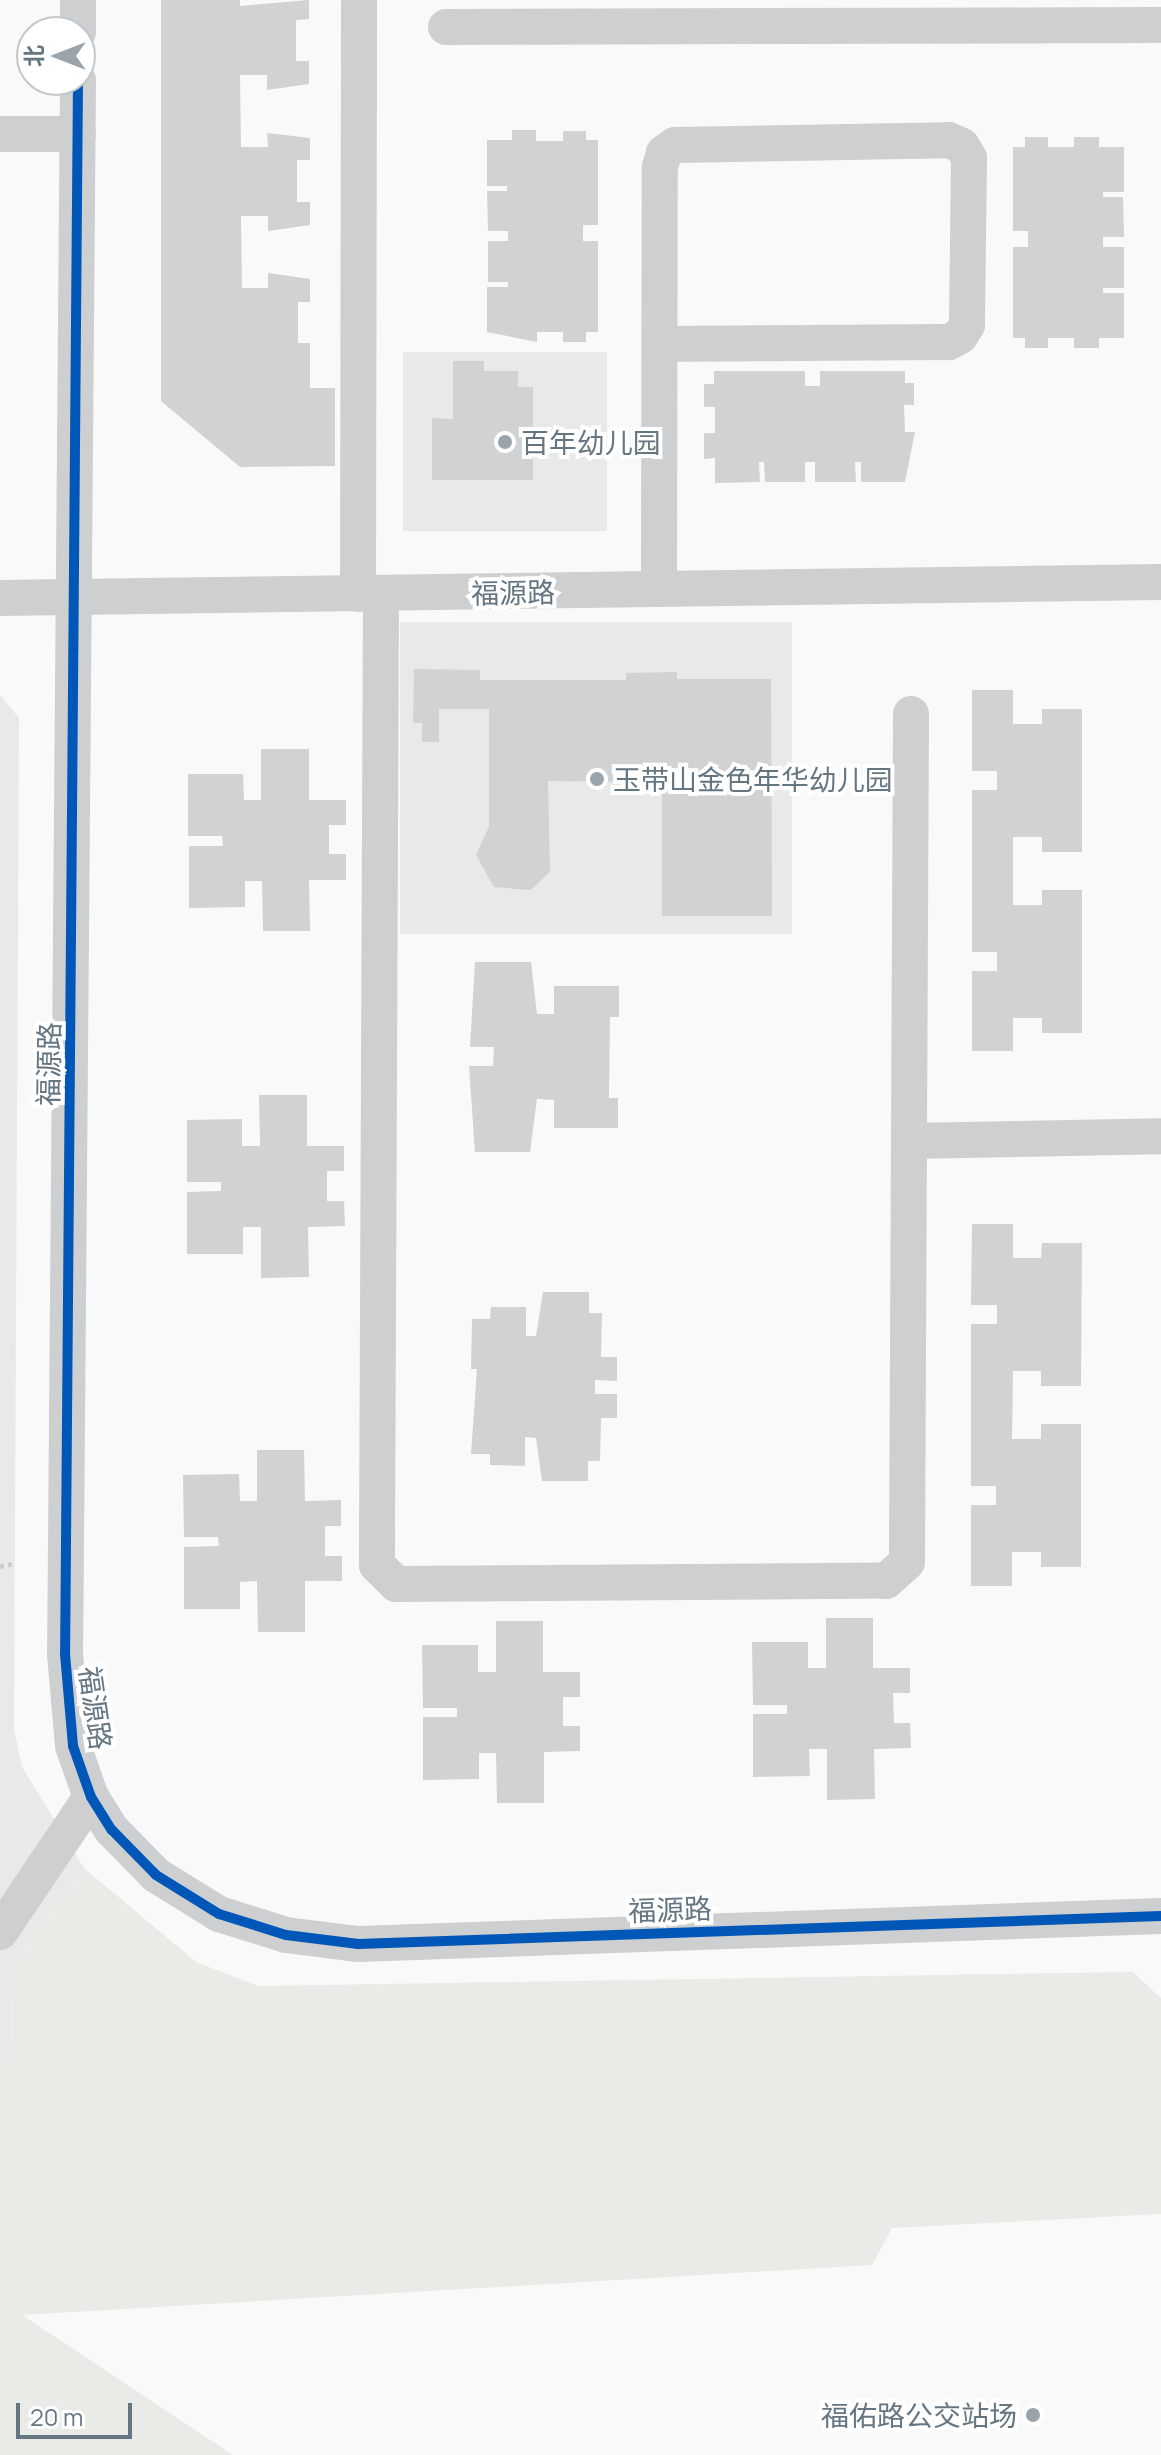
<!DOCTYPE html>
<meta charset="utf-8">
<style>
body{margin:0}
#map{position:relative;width:1161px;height:2455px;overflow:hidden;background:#f9f9f9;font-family:Manrope,"Noto Sans SC",sans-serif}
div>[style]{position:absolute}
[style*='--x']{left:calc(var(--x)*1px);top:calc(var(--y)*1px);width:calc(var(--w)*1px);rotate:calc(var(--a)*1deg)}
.built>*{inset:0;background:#e8e9e9;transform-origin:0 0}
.green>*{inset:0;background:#e8ebe6}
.building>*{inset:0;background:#d0d2d3}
.path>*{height:5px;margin-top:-2.5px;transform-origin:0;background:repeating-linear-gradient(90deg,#cbcccd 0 4px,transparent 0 8px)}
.minor>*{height:36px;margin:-18px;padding:0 18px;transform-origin:18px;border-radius:18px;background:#cecfd0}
.cycleway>*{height:10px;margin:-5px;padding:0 5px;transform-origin:5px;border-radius:5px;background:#0057b8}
.dots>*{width:22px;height:22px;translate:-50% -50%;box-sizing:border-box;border:4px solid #fff;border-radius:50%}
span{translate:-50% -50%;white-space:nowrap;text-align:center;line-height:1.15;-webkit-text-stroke:8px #fff;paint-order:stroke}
.poi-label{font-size:28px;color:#657683}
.left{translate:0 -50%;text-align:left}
.right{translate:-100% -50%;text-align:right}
.street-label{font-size:28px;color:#657683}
.north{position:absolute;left:16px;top:16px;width:80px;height:80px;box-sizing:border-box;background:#fff;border:2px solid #c1c8cd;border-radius:50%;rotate:270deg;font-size:22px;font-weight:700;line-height:32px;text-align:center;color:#657683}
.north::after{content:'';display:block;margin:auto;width:28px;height:36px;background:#99a4ac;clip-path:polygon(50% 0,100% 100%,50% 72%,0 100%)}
.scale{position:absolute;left:16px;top:2403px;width:116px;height:36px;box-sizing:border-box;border:4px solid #657683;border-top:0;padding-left:10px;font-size:24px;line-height:28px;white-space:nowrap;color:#657683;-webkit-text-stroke:6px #fff;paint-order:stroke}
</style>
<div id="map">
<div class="built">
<div style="left:607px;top:352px;width:179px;height:204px;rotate:90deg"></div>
<div style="left:792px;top:622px;width:312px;height:392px;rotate:90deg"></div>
<div style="clip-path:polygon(0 695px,19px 718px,14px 1729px,22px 1767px,84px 1868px,11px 1965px,10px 2068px,0 2068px)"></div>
</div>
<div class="green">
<div style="clip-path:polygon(84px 1868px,196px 1962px,258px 1986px,1133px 1972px,1161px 1998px,1161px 2214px,892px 2228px,872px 2265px,22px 2315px,233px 2455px,0 2455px,0 2068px,10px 2067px,11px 1965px)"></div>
</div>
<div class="building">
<div style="clip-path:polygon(161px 0,240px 0,240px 6px,309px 0,309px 19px,296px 20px,296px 61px,309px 61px,309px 84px,267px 90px,267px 75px,240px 75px,241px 147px,268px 147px,267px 133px,310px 138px,310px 160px,297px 160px,297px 202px,310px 202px,310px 225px,268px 231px,268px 216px,241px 216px,242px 288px,268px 288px,268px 273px,310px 279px,310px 302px,298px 302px,298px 343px,310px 343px,310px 388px,335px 388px,335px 466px,240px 467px,161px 401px)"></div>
<div style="clip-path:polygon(512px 130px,536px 130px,536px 141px,563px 141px,563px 131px,586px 131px,586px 140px,598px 140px,598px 225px,583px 225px,583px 241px,598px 241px,598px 332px,586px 332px,586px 342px,563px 342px,563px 332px,537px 332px,537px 342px,487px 332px,487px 287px,508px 287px,508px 282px,488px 282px,488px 241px,508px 241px,508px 231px,488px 231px,487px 191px,507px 191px,507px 186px,487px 186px,487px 140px,512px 140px)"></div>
<div style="clip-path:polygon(1025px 137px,1048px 137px,1048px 147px,1074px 147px,1074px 137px,1099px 137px,1099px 147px,1124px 147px,1124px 192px,1103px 192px,1103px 197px,1123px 197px,1124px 237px,1103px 237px,1103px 247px,1124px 247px,1124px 288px,1103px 288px,1103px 293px,1124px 293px,1124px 338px,1099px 338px,1099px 348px,1074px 348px,1074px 338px,1048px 338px,1048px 348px,1025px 348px,1025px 338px,1013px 338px,1013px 247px,1028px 247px,1028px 231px,1013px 231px,1013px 147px,1025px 147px)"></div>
<div style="clip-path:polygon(453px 361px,484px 361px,484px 371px,518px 371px,518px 387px,533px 387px,533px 480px,432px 480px,432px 418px,453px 419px)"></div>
<div style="clip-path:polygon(714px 371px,805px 371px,805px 386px,820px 386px,820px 371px,905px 371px,905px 383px,914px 383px,914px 405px,904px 405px,905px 432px,915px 432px,905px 482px,861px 482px,861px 462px,855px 462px,856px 482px,815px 482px,815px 462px,805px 462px,805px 482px,765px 482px,764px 462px,759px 462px,760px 482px,715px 483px,715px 458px,704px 459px,704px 433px,715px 433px,715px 407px,704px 407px,704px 384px,714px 384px)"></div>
<div style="clip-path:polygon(414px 669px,480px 670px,480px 680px,626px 680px,626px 673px,677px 672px,677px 679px,771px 679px,772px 916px,662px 916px,662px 782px,548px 781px,550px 872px,531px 890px,494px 887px,476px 855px,489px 826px,489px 709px,439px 709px,439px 742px,422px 742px,422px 723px,413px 723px)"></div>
<div style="clip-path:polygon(972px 690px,1013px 690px,1013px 724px,1042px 724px,1042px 709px,1082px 709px,1082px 852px,1042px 852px,1042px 837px,1013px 837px,1013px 905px,1042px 905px,1042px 890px,1082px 890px,1082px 1033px,1042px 1033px,1042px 1018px,1013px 1018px,1013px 1051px,972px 1051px,972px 971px,997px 971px,997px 952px,972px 952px,972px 790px,997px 790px,997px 771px,972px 771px)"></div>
<div style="clip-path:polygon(261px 749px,309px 749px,309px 800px,346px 800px,346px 825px,329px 825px,329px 854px,346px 854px,346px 880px,309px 880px,310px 931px,263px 931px,262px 881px,245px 881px,245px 907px,189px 908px,189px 846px,223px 846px,222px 836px,188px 836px,188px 774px,243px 774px,244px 800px,261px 800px)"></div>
<div style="clip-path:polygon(475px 962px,531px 962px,537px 1014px,554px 1014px,554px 986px,619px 986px,619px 1017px,610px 1017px,609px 1098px,618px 1098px,618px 1128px,554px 1128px,554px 1100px,537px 1099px,530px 1152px,475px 1152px,469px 1066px,493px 1066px,494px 1047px,470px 1047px)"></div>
<div style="clip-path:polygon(259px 1095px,307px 1095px,307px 1146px,344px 1146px,344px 1171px,327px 1171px,327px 1201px,344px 1201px,345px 1226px,308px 1227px,309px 1277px,261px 1278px,261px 1227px,243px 1227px,243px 1254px,187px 1254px,187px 1192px,221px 1191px,221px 1182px,187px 1182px,187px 1120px,242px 1119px,242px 1146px,260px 1146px)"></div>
<div style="clip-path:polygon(972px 1224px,1013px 1224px,1013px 1258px,1041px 1258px,1042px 1243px,1082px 1243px,1081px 1386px,1041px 1386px,1041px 1371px,1013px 1371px,1012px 1439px,1041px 1439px,1041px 1424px,1081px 1424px,1081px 1567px,1041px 1567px,1041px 1552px,1012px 1552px,1012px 1586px,971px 1586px,971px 1505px,996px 1505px,996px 1486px,971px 1486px,971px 1324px,997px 1324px,997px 1305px,971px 1305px)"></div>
<div style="clip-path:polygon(543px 1292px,589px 1292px,589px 1313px,602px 1313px,601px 1357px,617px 1357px,617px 1381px,595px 1380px,595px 1394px,617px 1394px,617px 1418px,601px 1418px,600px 1461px,588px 1461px,588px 1481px,542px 1481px,536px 1438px,525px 1437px,525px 1466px,490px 1465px,490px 1454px,471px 1454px,477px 1369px,471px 1369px,472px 1319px,490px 1319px,491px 1307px,526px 1307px,526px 1336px,536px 1336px)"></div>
<div style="clip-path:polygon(257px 1450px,304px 1450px,305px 1501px,341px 1500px,341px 1526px,325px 1526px,325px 1556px,342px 1556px,342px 1581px,305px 1581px,305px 1632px,258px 1632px,257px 1581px,240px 1582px,240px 1609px,184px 1609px,184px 1547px,219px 1546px,218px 1537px,184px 1537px,183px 1475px,239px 1474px,240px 1501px,257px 1501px)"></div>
<div style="clip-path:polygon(826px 1618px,873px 1618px,873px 1668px,910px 1668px,910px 1693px,893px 1693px,894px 1723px,910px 1723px,911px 1748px,874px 1749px,875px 1799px,827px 1800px,827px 1749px,809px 1749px,810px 1776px,753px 1777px,753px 1714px,787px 1714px,787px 1705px,753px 1705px,752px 1642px,808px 1642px,808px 1668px,826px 1668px)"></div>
<div style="clip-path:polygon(496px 1621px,543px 1621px,543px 1672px,580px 1672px,580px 1697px,563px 1697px,563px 1726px,580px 1726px,580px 1751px,544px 1752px,544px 1803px,497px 1803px,496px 1753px,479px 1753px,479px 1779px,423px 1780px,423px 1717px,457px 1717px,457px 1708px,423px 1708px,422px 1645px,478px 1645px,478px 1672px,496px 1672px)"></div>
</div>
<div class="path">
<div style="--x:0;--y:1566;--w:15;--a:-11"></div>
</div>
<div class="minor">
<div style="--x:78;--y:0;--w:32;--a:90"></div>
<div style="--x:446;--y:27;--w:715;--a:-0.16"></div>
<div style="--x:78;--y:80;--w:1574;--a:90.47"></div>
<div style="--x:65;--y:1654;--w:92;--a:85"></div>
<div style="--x:73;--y:1746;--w:54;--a:70.6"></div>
<div style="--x:91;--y:1797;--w:39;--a:58"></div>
<div style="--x:112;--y:1830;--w:63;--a:45.6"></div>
<div style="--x:156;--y:1875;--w:74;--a:31.8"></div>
<div style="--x:219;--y:1914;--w:70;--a:17.4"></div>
<div style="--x:286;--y:1935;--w:73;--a:7.1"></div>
<div style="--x:358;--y:1944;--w:803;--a:-2"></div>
<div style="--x:0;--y:134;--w:78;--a:0"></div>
<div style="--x:659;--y:589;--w:422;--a:-89.9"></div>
<div style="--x:660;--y:167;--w:15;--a:-74"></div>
<div style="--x:664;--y:153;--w:14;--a:-36"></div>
<div style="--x:675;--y:145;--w:274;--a:-1"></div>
<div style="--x:949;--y:140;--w:14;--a:25"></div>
<div style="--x:962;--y:146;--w:14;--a:60"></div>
<div style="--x:969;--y:158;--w:167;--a:90.7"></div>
<div style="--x:967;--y:325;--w:13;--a:122"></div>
<div style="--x:960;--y:336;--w:13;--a:151"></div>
<div style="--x:949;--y:342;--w:289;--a:179.6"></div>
<div style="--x:381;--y:593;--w:972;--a:90.24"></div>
<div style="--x:377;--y:1565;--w:27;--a:45"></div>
<div style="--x:396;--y:1584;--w:490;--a:-0.4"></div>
<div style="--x:886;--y:1581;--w:28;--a:-42"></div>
<div style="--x:907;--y:1562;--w:848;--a:-89.73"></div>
<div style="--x:358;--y:594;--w:594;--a:-89.9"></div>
<div style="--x:0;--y:598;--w:1161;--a:-0.79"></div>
<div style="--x:909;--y:1141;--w:252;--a:-1.1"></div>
<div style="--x:0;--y:1932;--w:163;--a:-56"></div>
</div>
<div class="cycleway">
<div style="--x:78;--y:80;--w:1574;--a:90.47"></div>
<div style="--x:65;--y:1654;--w:92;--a:85"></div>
<div style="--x:73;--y:1746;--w:54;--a:70.6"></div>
<div style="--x:91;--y:1797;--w:39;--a:58"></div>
<div style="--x:112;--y:1830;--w:63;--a:45.6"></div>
<div style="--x:156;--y:1875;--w:74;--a:31.8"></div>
<div style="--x:219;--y:1914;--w:70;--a:17.4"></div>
<div style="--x:286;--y:1935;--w:73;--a:7.1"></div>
<div style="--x:358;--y:1944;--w:803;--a:-2"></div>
</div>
<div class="dots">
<div style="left:505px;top:442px;background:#99a4ac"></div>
<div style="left:597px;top:779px;background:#99a4ac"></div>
<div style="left:1033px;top:2415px;background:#99a4ac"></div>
</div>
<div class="poi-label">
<span class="left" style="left:521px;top:442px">百年幼儿园</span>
<span class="left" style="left:613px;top:779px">玉带山金色年华幼儿园</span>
<span class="right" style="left:1017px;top:2415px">福佑路公交站场</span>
</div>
<div class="street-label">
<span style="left:513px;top:592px;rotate:-1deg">福源路</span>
<span style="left:48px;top:1064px;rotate:-89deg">福源路</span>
<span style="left:96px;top:1708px;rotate:82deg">福源路</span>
<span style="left:670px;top:1909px;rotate:-2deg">福源路</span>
</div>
<div class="north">北</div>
<div class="scale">20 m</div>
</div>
